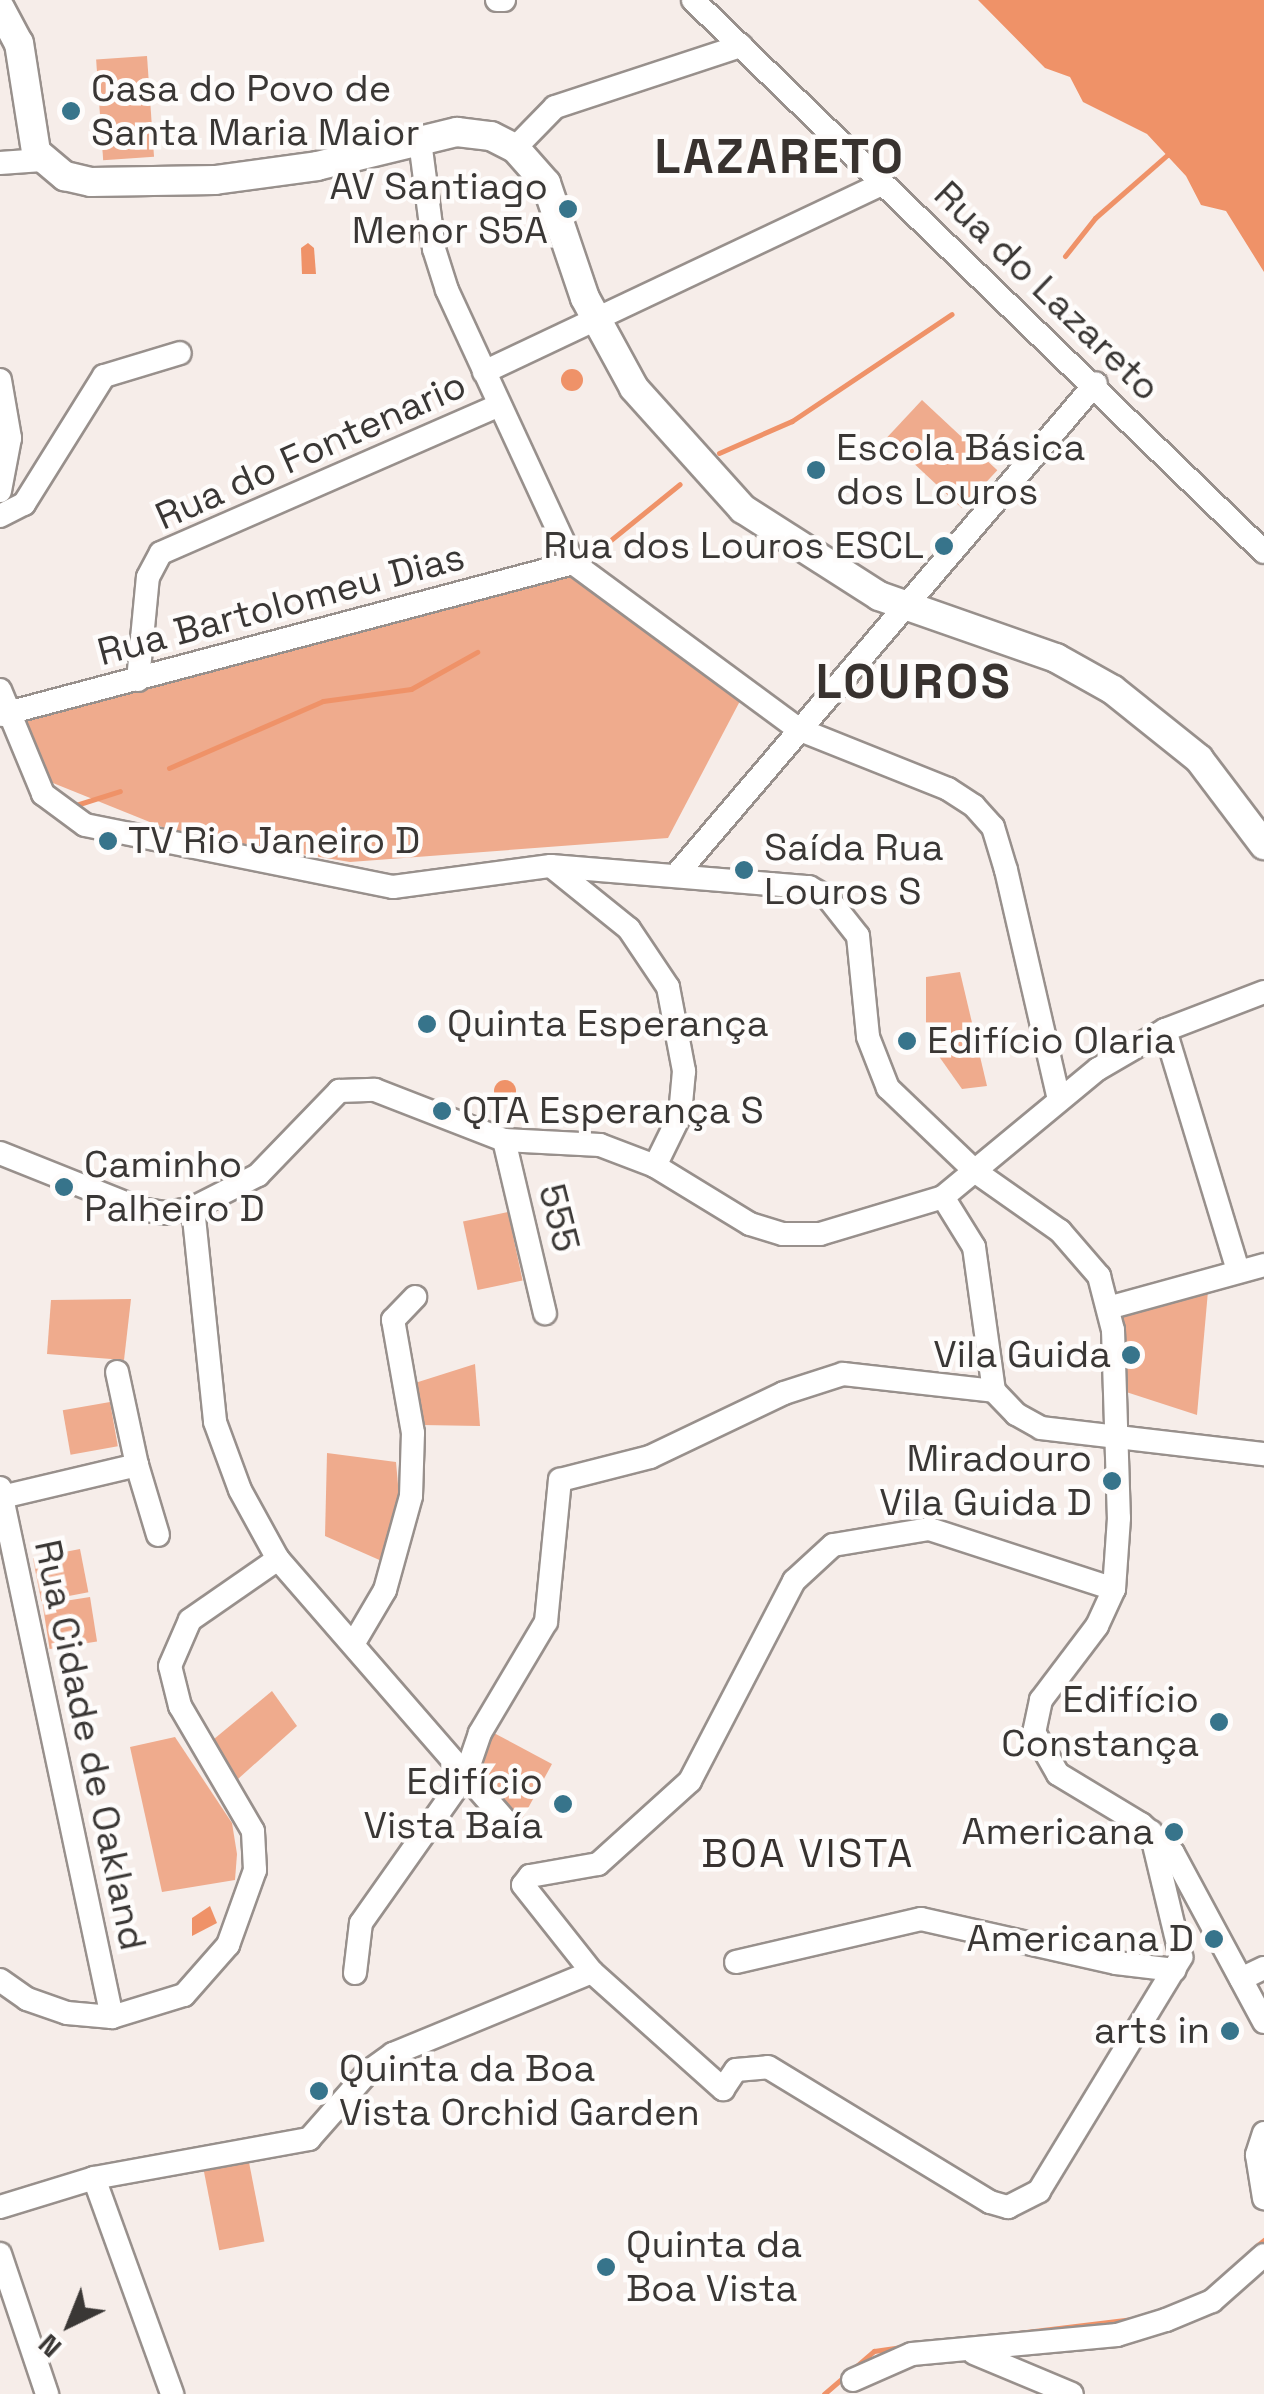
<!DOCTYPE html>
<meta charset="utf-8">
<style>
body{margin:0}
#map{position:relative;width:1264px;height:2394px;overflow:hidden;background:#f6ede9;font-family:"Space Grotesk",sans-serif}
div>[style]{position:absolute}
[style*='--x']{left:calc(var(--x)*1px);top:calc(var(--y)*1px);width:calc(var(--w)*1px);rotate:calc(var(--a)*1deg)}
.green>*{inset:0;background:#efab8d;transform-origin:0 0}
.water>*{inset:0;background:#ef9268}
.round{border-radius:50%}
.stream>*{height:5px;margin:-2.5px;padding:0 2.5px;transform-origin:2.5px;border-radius:2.5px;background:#ef9268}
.roads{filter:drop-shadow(2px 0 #98908c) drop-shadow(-2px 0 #98908c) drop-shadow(0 2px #98908c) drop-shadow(0 -2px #98908c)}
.minor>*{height:22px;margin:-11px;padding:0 11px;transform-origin:11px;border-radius:11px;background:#fff}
.major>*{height:28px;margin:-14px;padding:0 14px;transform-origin:14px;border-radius:14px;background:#fff}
.dots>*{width:28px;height:28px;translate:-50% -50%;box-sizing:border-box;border:5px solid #fefcfb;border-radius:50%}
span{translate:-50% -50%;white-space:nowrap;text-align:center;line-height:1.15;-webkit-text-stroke:9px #fefcfb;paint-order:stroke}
.poi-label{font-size:38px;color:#3a3735}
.left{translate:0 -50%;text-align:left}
.right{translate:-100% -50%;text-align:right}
.street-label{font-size:38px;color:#3a3735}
.neighbourhood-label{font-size:40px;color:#38322f;letter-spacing:2.5px}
.district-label{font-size:48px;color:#38322f;font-weight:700;letter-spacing:2.5px}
.north{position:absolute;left:20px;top:2274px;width:100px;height:100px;-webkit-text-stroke:8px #fefcfb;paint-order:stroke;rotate:223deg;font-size:28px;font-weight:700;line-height:40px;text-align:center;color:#3a3735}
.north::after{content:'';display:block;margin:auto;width:35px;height:45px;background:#3a3735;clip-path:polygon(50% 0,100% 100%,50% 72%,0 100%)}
</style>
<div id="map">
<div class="green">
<div style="left:147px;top:56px;width:101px;height:51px;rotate:86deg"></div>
<div style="left:922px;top:400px;width:103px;height:52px;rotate:43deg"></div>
<div style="clip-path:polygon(574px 573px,740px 701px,668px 838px,350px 862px,177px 833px,48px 781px,17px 716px)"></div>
<div style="clip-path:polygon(960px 972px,987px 1086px,962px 1089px,926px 1038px,926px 977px)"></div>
<div style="left:508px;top:1212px;width:70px;height:46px;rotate:78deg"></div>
<div style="clip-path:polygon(1208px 1291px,1197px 1415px,1120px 1390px,1112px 1311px)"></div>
<div style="clip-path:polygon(131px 1299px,124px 1360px,47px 1354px,51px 1300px)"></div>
<div style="clip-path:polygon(475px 1364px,480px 1426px,422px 1425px,415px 1383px)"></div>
<div style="left:110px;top:1402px;width:45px;height:48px;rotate:80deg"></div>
<div style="clip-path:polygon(327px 1453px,396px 1462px,399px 1496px,384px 1562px,325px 1536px)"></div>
<div style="left:80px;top:1549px;width:44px;height:48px;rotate:79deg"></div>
<div style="left:90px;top:1597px;width:45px;height:48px;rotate:81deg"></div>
<div style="clip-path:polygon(272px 1691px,297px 1726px,238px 1779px,214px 1739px)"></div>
<div style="clip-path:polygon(492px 1732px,552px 1764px,520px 1823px,491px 1799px,476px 1773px)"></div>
<div style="clip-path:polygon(175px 1737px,232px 1823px,237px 1854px,235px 1880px,162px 1892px,130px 1747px)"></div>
<div style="left:248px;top:2157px;width:86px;height:46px;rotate:79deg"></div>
</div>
<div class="water">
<div style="clip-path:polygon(978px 0,1264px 0,1264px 272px,1226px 211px,1201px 205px,1186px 176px,1147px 134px,1083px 102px,1070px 77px,1045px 68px)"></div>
<div style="clip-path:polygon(308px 243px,314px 248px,316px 274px,302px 274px,301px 248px)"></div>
<div class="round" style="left:561px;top:369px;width:22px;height:22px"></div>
<div class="round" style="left:494px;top:1080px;width:22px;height:22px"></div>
<div style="clip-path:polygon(210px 1906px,217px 1923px,192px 1936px,192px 1918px)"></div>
</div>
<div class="stream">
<div style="--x:1065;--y:256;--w:48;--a:-51.7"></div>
<div style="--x:1095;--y:218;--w:96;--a:-41.2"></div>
<div style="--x:719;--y:453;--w:80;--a:-23.7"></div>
<div style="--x:792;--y:421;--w:192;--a:-33.8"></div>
<div style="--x:591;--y:556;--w:114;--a:-39"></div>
<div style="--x:169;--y:768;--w:168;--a:-23.5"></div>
<div style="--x:323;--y:701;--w:89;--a:-7.8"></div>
<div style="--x:411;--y:689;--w:76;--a:-29.3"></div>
<div style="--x:76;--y:805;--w:46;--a:-17.7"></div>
<div style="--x:1252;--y:2250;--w:16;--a:-40"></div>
<div style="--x:1009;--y:2334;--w:125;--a:-6.9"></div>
<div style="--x:824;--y:2394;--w:66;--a:-40.7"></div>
<div style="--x:874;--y:2351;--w:30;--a:-8"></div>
</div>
<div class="roads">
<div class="minor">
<div style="--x:497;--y:0;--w:7;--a:0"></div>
<div style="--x:693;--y:0;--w:794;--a:44.03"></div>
<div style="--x:420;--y:141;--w:109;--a:82.6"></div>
<div style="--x:434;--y:249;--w:43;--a:72.4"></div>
<div style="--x:447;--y:290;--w:301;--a:65.2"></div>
<div style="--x:573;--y:563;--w:280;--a:36.4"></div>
<div style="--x:798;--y:729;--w:162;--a:21.8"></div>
<div style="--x:948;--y:789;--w:31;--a:33"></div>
<div style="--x:974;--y:806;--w:28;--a:48"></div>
<div style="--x:993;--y:827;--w:45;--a:73.2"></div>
<div style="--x:1006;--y:870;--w:235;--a:77"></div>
<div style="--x:515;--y:148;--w:57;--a:-45.7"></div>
<div style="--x:555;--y:107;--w:196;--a:-18.2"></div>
<div style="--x:0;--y:163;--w:42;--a:-4.1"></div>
<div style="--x:484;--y:372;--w:441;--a:-25.3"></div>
<div style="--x:0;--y:380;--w:59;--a:80.2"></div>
<div style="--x:10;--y:438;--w:54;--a:100.7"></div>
<div style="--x:0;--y:516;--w:27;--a:-27"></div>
<div style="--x:24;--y:504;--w:151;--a:-58"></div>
<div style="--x:104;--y:376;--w:79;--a:-16.8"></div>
<div style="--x:138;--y:680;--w:103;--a:-84.5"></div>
<div style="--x:148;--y:577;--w:27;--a:-62"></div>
<div style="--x:161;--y:553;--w:368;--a:-23.6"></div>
<div style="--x:0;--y:690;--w:113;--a:67.5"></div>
<div style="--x:43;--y:794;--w:52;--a:36.4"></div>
<div style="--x:85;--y:825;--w:314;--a:11.4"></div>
<div style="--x:393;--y:887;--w:159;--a:-7.6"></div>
<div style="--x:551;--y:866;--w:259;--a:4.7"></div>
<div style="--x:809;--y:887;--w:22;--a:30"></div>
<div style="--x:828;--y:898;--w:48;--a:51.7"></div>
<div style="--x:858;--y:936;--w:101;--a:84.3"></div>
<div style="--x:868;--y:1037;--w:55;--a:68.6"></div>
<div style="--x:888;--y:1088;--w:122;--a:43.7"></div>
<div style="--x:976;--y:1172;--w:103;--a:35.1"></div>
<div style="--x:1060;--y:1231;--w:60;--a:49.1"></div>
<div style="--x:1099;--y:1276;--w:56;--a:75.5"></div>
<div style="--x:1113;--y:1330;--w:188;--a:88.2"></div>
<div style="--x:1119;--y:1518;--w:71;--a:94"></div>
<div style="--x:1114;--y:1589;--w:41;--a:114.7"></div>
<div style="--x:1097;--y:1626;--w:93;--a:127.1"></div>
<div style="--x:1041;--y:1700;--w:33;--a:102"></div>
<div style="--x:1034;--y:1732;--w:48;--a:60.3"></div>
<div style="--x:1058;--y:1774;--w:97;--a:31.1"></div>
<div style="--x:1141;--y:1824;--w:43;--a:42.2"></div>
<div style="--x:1173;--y:1853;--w:192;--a:61.7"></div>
<div style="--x:0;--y:715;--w:593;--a:-14.86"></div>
<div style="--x:551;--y:866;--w:100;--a:38.9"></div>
<div style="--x:629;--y:929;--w:70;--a:56.1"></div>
<div style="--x:668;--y:987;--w:86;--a:79.2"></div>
<div style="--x:684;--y:1071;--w:44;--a:95.2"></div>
<div style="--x:680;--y:1115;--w:57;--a:116.1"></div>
<div style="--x:677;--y:874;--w:645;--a:-49.52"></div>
<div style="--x:1165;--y:1030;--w:251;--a:73.1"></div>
<div style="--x:504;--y:1140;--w:178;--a:76.7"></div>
<div style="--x:0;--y:1153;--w:151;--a:21.8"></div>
<div style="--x:140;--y:1209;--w:26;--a:9"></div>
<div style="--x:166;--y:1213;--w:27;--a:-10"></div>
<div style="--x:193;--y:1208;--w:73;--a:-26.9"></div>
<div style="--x:258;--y:1175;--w:117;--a:-46"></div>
<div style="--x:339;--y:1091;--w:36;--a:-2"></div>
<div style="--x:375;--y:1090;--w:138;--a:21.2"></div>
<div style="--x:504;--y:1140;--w:96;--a:3"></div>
<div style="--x:600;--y:1145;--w:59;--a:20.9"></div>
<div style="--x:655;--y:1166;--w:111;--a:31.4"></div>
<div style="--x:750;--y:1224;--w:34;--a:17"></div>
<div style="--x:783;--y:1234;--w:37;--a:0"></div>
<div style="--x:820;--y:1234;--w:128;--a:-16.7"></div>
<div style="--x:943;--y:1197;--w:201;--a:-39.6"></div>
<div style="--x:1098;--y:1069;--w:78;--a:-30.2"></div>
<div style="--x:1165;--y:1030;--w:106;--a:-21"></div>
<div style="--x:943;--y:1197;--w:59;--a:58.2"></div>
<div style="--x:974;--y:1247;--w:145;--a:82.1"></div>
<div style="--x:994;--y:1391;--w:32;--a:46"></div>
<div style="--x:1016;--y:1414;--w:29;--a:29"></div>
<div style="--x:1041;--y:1428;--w:225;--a:6.7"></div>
<div style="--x:193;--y:1208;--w:215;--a:84.1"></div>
<div style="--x:215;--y:1422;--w:72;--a:69.8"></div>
<div style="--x:240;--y:1490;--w:79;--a:61.2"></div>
<div style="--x:278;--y:1559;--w:349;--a:49"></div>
<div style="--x:1108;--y:1308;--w:162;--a:-15.4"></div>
<div style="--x:137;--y:1465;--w:73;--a:73.3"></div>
<div style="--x:0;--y:1488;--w:541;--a:78.05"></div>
<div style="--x:2;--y:1497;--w:139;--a:-13.3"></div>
<div style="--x:137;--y:1465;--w:95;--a:-102.1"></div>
<div style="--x:1114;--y:1589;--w:194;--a:-162"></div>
<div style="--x:929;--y:1529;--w:97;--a:170.5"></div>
<div style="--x:833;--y:1545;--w:53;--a:137.3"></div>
<div style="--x:794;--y:1581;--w:225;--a:117.5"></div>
<div style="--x:690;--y:1781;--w:124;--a:137.9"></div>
<div style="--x:598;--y:1864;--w:69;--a:170"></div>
<div style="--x:530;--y:1876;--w:11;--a:128"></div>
<div style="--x:523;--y:1885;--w:111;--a:51.6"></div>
<div style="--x:592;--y:1972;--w:176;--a:41.8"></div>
<div style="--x:723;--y:2089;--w:23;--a:-56"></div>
<div style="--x:736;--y:2070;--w:32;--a:-5"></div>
<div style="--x:768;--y:2067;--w:260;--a:31.3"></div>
<div style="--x:990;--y:2202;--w:19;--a:16"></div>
<div style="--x:1008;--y:2207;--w:35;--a:-27"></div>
<div style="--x:1039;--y:2191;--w:274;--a:-58.7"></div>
<div style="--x:1181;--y:1957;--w:129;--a:-103.5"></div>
<div style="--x:355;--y:1641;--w:59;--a:-59.5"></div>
<div style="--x:385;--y:1590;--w:98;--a:-74.5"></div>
<div style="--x:411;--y:1496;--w:63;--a:-88.2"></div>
<div style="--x:413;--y:1433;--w:115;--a:-100"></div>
<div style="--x:393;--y:1320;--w:32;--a:-46"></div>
<div style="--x:736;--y:1962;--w:190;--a:-13.1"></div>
<div style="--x:921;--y:1919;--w:200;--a:12.7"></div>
<div style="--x:1116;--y:1963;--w:59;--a:6.8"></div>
<div style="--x:355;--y:1973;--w:50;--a:-83.2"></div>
<div style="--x:361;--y:1923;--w:182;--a:-54.8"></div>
<div style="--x:466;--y:1774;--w:43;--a:-71.1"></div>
<div style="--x:480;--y:1733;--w:129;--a:-59.3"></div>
<div style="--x:546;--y:1622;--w:143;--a:-84.4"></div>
<div style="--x:560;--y:1480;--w:93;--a:-14.3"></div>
<div style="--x:650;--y:1457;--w:148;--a:-25.5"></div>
<div style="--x:784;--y:1393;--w:62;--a:-17.9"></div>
<div style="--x:843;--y:1374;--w:152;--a:6.4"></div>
<div style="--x:1241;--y:1979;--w:25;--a:-26"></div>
<div style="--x:0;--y:1980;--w:33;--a:35"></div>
<div style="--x:27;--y:1999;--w:42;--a:19.3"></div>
<div style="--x:67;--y:2013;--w:45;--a:5.1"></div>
<div style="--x:112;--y:2017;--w:75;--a:-17"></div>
<div style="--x:184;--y:1995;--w:67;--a:-48.7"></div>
<div style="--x:228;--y:1945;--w:80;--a:-70.2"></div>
<div style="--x:255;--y:1870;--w:39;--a:-93"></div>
<div style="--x:253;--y:1831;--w:145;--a:-120.3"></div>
<div style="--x:180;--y:1706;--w:41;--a:-104"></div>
<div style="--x:170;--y:1666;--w:50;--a:-66.5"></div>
<div style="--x:190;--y:1620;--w:107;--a:-34.7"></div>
<div style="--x:1264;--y:2133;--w:23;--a:108"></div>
<div style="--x:1257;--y:2155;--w:44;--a:80.8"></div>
<div style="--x:94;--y:2178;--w:230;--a:70.1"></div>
<div style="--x:0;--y:2207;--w:98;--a:-17.1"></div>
<div style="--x:94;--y:2178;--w:219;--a:-10.3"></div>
<div style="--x:309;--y:2139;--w:89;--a:-48.6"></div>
<div style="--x:368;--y:2072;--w:31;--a:-36"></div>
<div style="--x:393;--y:2054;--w:215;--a:-22.4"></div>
<div style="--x:0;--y:2254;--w:148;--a:71.4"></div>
<div style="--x:974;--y:2353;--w:106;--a:22.7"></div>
<div style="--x:853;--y:2380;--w:64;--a:-23.8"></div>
<div style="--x:912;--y:2354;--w:206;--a:-5.3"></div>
<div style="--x:1117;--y:2335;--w:51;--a:-17"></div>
<div style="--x:1166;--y:2320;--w:50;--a:-22.4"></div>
<div style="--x:1212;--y:2301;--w:69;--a:-41.5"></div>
</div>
<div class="major">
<div style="--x:0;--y:8;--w:40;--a:62"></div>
<div style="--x:19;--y:43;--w:110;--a:81.1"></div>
<div style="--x:36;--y:152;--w:38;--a:40"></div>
<div style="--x:65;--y:176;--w:27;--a:13"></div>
<div style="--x:91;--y:182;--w:124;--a:-0.9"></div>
<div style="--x:215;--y:180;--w:103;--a:-7.8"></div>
<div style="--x:317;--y:166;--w:144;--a:-13.7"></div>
<div style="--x:457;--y:132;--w:34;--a:7"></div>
<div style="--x:491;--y:136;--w:27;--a:27"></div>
<div style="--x:515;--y:148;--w:47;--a:48.5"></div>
<div style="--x:546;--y:183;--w:121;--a:71.3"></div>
<div style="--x:585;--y:298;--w:102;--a:61.4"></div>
<div style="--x:634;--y:388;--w:163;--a:48"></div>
<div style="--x:743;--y:509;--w:161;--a:32.6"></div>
<div style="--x:879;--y:596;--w:188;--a:19.3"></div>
<div style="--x:1056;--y:658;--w:65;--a:29.3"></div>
<div style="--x:1113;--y:690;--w:110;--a:38.7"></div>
<div style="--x:1199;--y:759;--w:108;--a:52.9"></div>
</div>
</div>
<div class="dots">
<div style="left:71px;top:111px;background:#37748b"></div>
<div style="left:568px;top:209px;background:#37748b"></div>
<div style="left:816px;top:470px;background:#37748b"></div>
<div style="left:944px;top:546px;background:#37748b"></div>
<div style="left:108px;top:841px;background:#37748b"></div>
<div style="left:744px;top:870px;background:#37748b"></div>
<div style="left:427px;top:1024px;background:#37748b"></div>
<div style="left:907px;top:1041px;background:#37748b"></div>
<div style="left:442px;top:1111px;background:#37748b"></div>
<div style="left:64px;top:1187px;background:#37748b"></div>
<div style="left:1131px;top:1355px;background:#37748b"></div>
<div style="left:1112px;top:1481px;background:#37748b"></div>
<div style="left:1219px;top:1722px;background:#37748b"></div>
<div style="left:563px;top:1804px;background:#37748b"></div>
<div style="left:1174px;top:1832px;background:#37748b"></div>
<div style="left:1214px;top:1939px;background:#37748b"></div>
<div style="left:1230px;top:2031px;background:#37748b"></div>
<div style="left:319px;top:2091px;background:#37748b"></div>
<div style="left:606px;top:2267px;background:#37748b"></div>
</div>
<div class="poi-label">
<span class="left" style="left:91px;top:111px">Casa do Povo de<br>Santa Maria Maior</span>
<span class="right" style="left:548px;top:209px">AV Santiago<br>Menor S5A</span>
<span class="left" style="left:836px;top:470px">Escola Básica<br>dos Louros</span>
<span class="right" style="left:924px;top:546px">Rua dos Louros ESCL</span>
<span class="left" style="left:128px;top:841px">TV Rio Janeiro D</span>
<span class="left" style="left:764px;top:870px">Saída Rua<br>Louros S</span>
<span class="left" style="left:447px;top:1024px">Quinta Esperança</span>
<span class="left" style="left:927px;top:1041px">Edifício Olaria</span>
<span class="left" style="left:462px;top:1111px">QTA Esperança S</span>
<span class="left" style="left:84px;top:1187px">Caminho<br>Palheiro D</span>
<span class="right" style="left:1111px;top:1355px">Vila Guida</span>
<span class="right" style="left:1092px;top:1481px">Miradouro<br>Vila Guida D</span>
<span class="right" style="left:1199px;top:1722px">Edifício<br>Constança</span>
<span class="right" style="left:543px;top:1804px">Edifício<br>Vista Baía</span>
<span class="right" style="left:1154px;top:1832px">Americana</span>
<span class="right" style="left:1194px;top:1939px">Americana D</span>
<span class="right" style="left:1210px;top:2031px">arts in</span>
<span class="left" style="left:339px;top:2091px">Quinta da Boa<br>Vista Orchid Garden</span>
<span class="left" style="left:626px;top:2267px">Quinta da<br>Boa Vista</span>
</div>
<div class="street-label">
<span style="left:1047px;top:291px;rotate:44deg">Rua do Lazareto</span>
<span style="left:311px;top:451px;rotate:-24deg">Rua do Fontenario</span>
<span style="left:281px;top:605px;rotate:-15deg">Rua Bartolomeu Dias</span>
<span style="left:559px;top:1218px;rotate:76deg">555</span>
<span style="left:90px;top:1745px;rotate:78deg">Rua Cidade de Oakland</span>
</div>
<div class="neighbourhood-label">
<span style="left:808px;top:1854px">BOA VISTA</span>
</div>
<div class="district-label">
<span style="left:780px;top:157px">LAZARETO</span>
<span style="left:914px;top:682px">LOUROS</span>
</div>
<div class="north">N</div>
</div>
